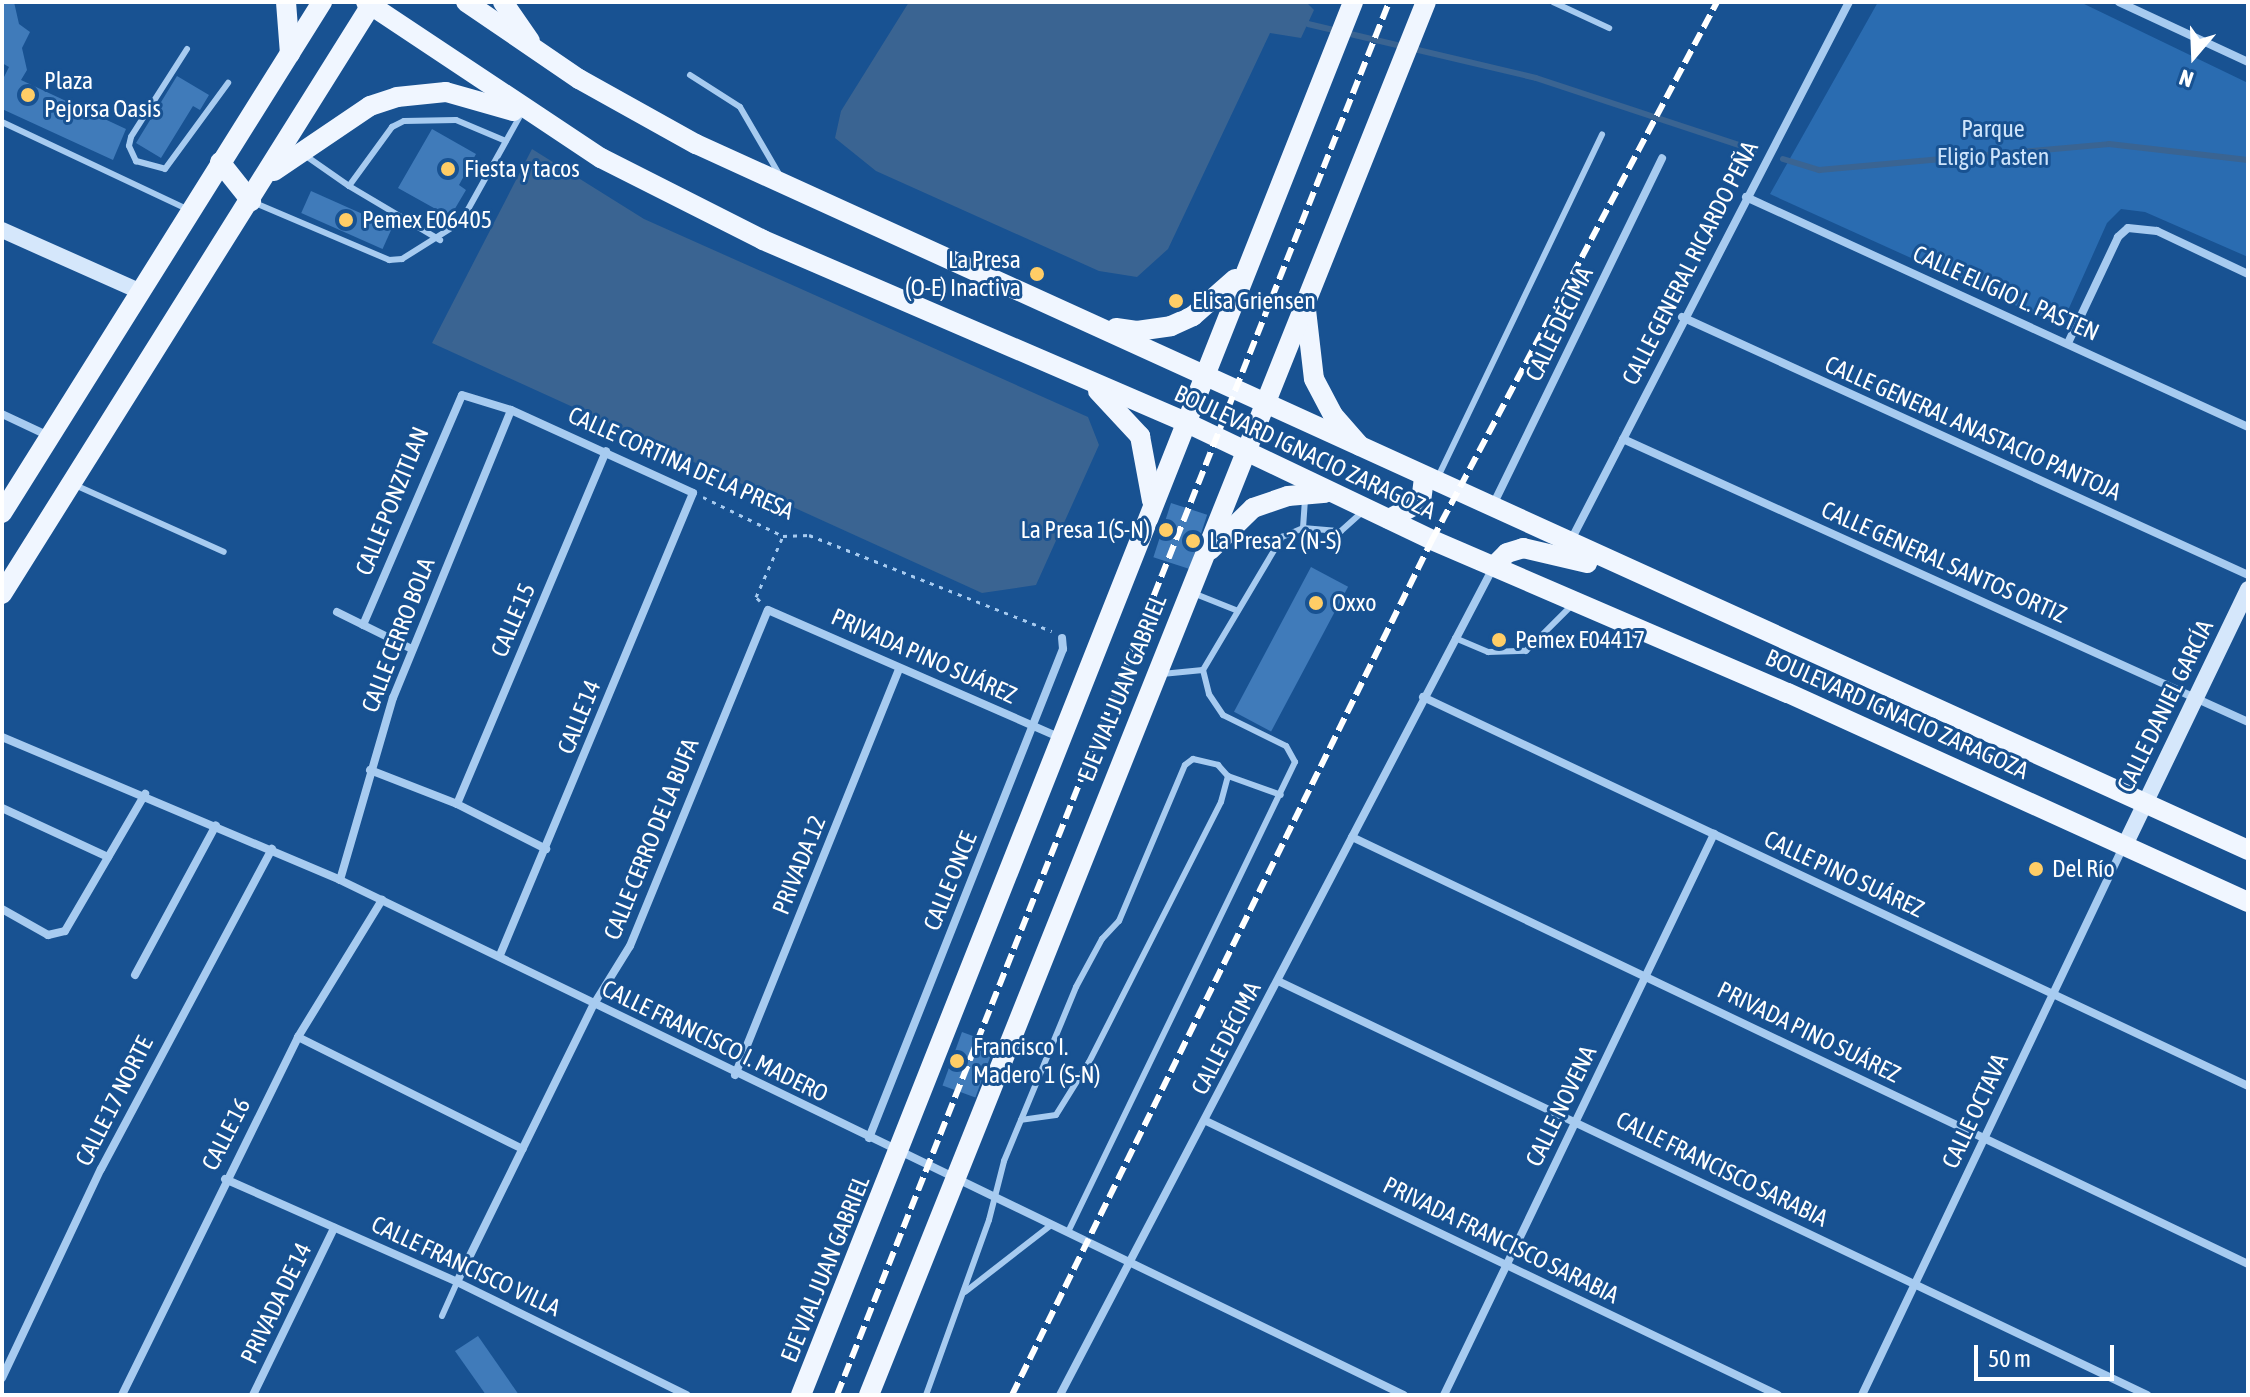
<!DOCTYPE html>
<meta charset="utf-8">
<style>
body{margin:0}
#map{position:relative;width:2250px;height:1397px;overflow:hidden;background:#185292;font-family:"Asap Condensed",sans-serif}
div>[style]{position:absolute}
[style*='--x']{left:calc(var(--x)*1px);top:calc(var(--y)*1px);width:calc(var(--w)*1px);rotate:calc(var(--a)*1deg)}
.green>*{inset:0;background:#2a6cb1}
.water>*{inset:0;background:#3a6492}
.stream>*{height:6px;margin:-3px;padding:0 3px;transform-origin:3px;border-radius:3px;background:#3a6492}
.building>*{inset:0;background:#407bba;transform-origin:0 0}
.path>*{height:3px;margin-top:-1.5px;transform-origin:0;background:repeating-linear-gradient(90deg,#a7cbf0 0 4px,transparent 0 10px)}
.lane>*{height:6px;margin:-3px;padding:0 3px;transform-origin:3px;border-radius:3px;background:#a7cbf0}
.street>*{height:8px;margin:-4px;padding:0 4px;transform-origin:4px;border-radius:4px;background:#a7cbf0}
.secondary>*{height:16px;margin:-8px;padding:0 8px;transform-origin:8px;border-radius:8px;background:#d5e7fb}
.primary>*{height:20px;margin:-10px;padding:0 10px;transform-origin:10px;border-radius:10px;background:#f0f6ff}
.rail>*{height:6px;margin-top:-3px;transform-origin:0;background:repeating-linear-gradient(90deg,#fff 0 14px,transparent 0 20px)}
.dots>*{width:22px;height:22px;translate:-50% -50%;box-sizing:border-box;border:4px solid #185292;border-radius:50%}
span{translate:-50% -50%;white-space:nowrap;text-align:center;line-height:1.15;-webkit-text-stroke:6px #185292;paint-order:stroke}
.poi-label{font-size:24px;color:#fff}
.left{translate:0 -50%;text-align:left}
.right{translate:-100% -50%;text-align:right}
.park-label{font-size:24px;color:#cee4fb}
.street-label{font-size:24px;color:#fff}
.frame{position:absolute;inset:0;border:4px solid #fff;pointer-events:none}
.north{position:absolute;left:2154px;top:16px;width:80px;height:80px;-webkit-text-stroke:6px #185292;paint-order:stroke;rotate:199deg;font-size:22px;font-weight:700;line-height:32px;text-align:center;color:#fff}
.north::after{content:'';display:block;margin:auto;width:28px;height:36px;background:#fff;clip-path:polygon(50% 0,100% 100%,50% 72%,0 100%)}
.scale{position:absolute;left:1974px;top:1345px;width:140px;height:36px;box-sizing:border-box;border:4px solid #fff;border-top:0;padding-left:10px;font-size:24px;line-height:28px;white-space:nowrap;color:#fff;-webkit-text-stroke:6px #185292;paint-order:stroke}
</style>
<div id="map">
<div class="green">
<div style="clip-path:polygon(1878px 2px,2080px 2px,2248px 83px,2248px 257px,2145px 212px,2121px 209px,2107px 223px,2061px 326px,1770px 194px)"></div>
</div>
<div class="water">
<div style="clip-path:polygon(909px 2px,1306px 2px,1314px 10px,1301px 38px,1270px 33px,1168px 249px,1137px 277px,1099px 271px,876px 171px,835px 138px,841px 111px)"></div>
<div style="clip-path:polygon(532px 149px,644px 219px,1088px 417px,1099px 445px,1036px 585px,982px 593px,432px 343px)"></div>
</div>
<div class="stream">
<div style="--x:1308;--y:24;--w:234;--a:13.3"></div>
<div style="--x:1536;--y:78;--w:230;--a:18.3"></div>
<div style="--x:1783;--y:159;--w:38;--a:17"></div>
<div style="--x:1819;--y:170;--w:291;--a:-5.1"></div>
<div style="--x:2109;--y:144;--w:140;--a:6.6"></div>
</div>
<div class="building">
<div style="clip-path:polygon(2px 2px,14px 2px,19px 24px,30px 32px,22px 48px,27px 70px,21px 80px,126px 129px,113px 160px,2px 109px,2px 81px,9px 67px,2px 63px)"></div>
<div style="clip-path:polygon(177px 76px,209px 95px,200px 110px,193px 106px,161px 158px,136px 143px)"></div>
<div style="clip-path:polygon(432px 129px,476px 154px,459px 185px,466px 190px,450px 217px,398px 188px)"></div>
<div style="left:311px;top:191px;width:89px;height:24px;rotate:24deg"></div>
<div style="left:1171px;top:503px;width:38px;height:57px;rotate:18deg"></div>
<div style="left:1311px;top:567px;width:42px;height:164px;rotate:28deg"></div>
<div style="left:962px;top:1032px;width:35px;height:57px;rotate:20deg"></div>
<div style="clip-path:polygon(478px 1336px,519px 1395px,486px 1395px,455px 1351px)"></div>
</div>
<div class="path">
<div style="--x:703;--y:497;--w:89;--a:26"></div>
<div style="--x:783;--y:536;--w:26;--a:-2"></div>
<div style="--x:809;--y:535;--w:261;--a:21.6"></div>
<div style="--x:760;--y:601;--w:6;--a:-135"></div>
<div style="--x:756;--y:597;--w:67;--a:-66.1"></div>
</div>
<div class="lane">
<div style="--x:1553;--y:2;--w:62;--a:24.9"></div>
<div style="--x:187;--y:49;--w:104;--a:122.5"></div>
<div style="--x:131;--y:137;--w:9;--a:103"></div>
<div style="--x:129;--y:146;--w:17;--a:65"></div>
<div style="--x:136;--y:161;--w:30;--a:15"></div>
<div style="--x:165;--y:169;--w:107;--a:-53.8"></div>
<div style="--x:690;--y:75;--w:59;--a:32.6"></div>
<div style="--x:740;--y:107;--w:78;--a:59.8"></div>
<div style="--x:2;--y:122;--w:204;--a:25.2"></div>
<div style="--x:306;--y:156;--w:52;--a:34.9"></div>
<div style="--x:349;--y:186;--w:73;--a:-53.9"></div>
<div style="--x:392;--y:127;--w:13;--a:-27"></div>
<div style="--x:404;--y:121;--w:52;--a:-1.1"></div>
<div style="--x:456;--y:120;--w:54;--a:22.8"></div>
<div style="--x:349;--y:186;--w:106;--a:30.7"></div>
<div style="--x:255;--y:203;--w:146;--a:23"></div>
<div style="--x:389;--y:260;--w:13;--a:-4"></div>
<div style="--x:402;--y:259;--w:70;--a:-32.1"></div>
<div style="--x:461;--y:222;--w:124;--a:-60.9"></div>
<div style="--x:1437;--y:479;--w:382;--a:-64.4"></div>
<div style="--x:75;--y:485;--w:163;--a:24.2"></div>
<div style="--x:1303;--y:528;--w:31;--a:-86"></div>
<div style="--x:1193;--y:593;--w:48;--a:21.8"></div>
<div style="--x:1455;--y:638;--w:36;--a:23"></div>
<div style="--x:1488;--y:652;--w:38;--a:-2"></div>
<div style="--x:1526;--y:651;--w:65;--a:-45"></div>
<div style="--x:1162;--y:674;--w:41;--a:-5.6"></div>
<div style="--x:1203;--y:670;--w:155;--a:-59.3"></div>
<div style="--x:1282;--y:537;--w:23;--a:-23"></div>
<div style="--x:1303;--y:528;--w:38;--a:5"></div>
<div style="--x:1341;--y:531;--w:30;--a:-42"></div>
<div style="--x:1228;--y:776;--w:56;--a:19.7"></div>
<div style="--x:1068;--y:1232;--w:522;--a:-64.22"></div>
<div style="--x:1295;--y:762;--w:18;--a:-119"></div>
<div style="--x:1286;--y:746;--w:70;--a:-153.8"></div>
<div style="--x:1223;--y:715;--w:25;--a:-124"></div>
<div style="--x:1209;--y:694;--w:25;--a:-104"></div>
<div style="--x:965;--y:1292;--w:109;--a:-37.9"></div>
<div style="--x:442;--y:1316;--w:37;--a:-66"></div>
<div style="--x:926;--y:1395;--w:186;--a:-70.2"></div>
<div style="--x:989;--y:1220;--w:61;--a:-75.7"></div>
<div style="--x:1004;--y:1161;--w:44;--a:-67.5"></div>
<div style="--x:1021;--y:1120;--w:144;--a:-67.5"></div>
<div style="--x:1076;--y:987;--w:55;--a:-61.6"></div>
<div style="--x:1102;--y:939;--w:25;--a:-47"></div>
<div style="--x:1119;--y:921;--w:169;--a:-67.1"></div>
<div style="--x:1185;--y:765;--w:10;--a:-37"></div>
<div style="--x:1193;--y:759;--w:26;--a:13"></div>
<div style="--x:1218;--y:765;--w:15;--a:48"></div>
<div style="--x:1228;--y:776;--w:27;--a:105"></div>
<div style="--x:1221;--y:802;--w:292;--a:116.9"></div>
<div style="--x:1089;--y:1062;--w:62;--a:121.9"></div>
<div style="--x:1056;--y:1115;--w:35;--a:172"></div>
</div>
<div class="street">
<div style="--x:2119;--y:2;--w:142;--a:24.9"></div>
<div style="--x:1746;--y:197;--w:552;--a:24.62"></div>
<div style="--x:1682;--y:317;--w:622;--a:24.5"></div>
<div style="--x:2068;--y:343;--w:117;--a:-64.7"></div>
<div style="--x:2118;--y:237;--w:13;--a:-42"></div>
<div style="--x:2128;--y:228;--w:29;--a:6"></div>
<div style="--x:2157;--y:231;--w:101;--a:25.3"></div>
<div style="--x:2;--y:414;--w:52;--a:25.1"></div>
<div style="--x:1623;--y:439;--w:686;--a:24.36"></div>
<div style="--x:1492;--y:507;--w:388;--a:-64"></div>
<div style="--x:1570;--y:542;--w:608;--a:-62.68"></div>
<div style="--x:337;--y:612;--w:84;--a:26.3"></div>
<div style="--x:363;--y:625;--w:250;--a:-66.7"></div>
<div style="--x:462;--y:395;--w:51;--a:17"></div>
<div style="--x:511;--y:410;--w:200;--a:24.5"></div>
<div style="--x:693;--y:493;--w:501;--a:112.67"></div>
<div style="--x:1423;--y:697;--w:912;--a:25.24"></div>
<div style="--x:2;--y:737;--w:367;--a:22.9"></div>
<div style="--x:340;--y:880;--w:1182;--a:25.83"></div>
<div style="--x:370;--y:770;--w:93;--a:21.3"></div>
<div style="--x:457;--y:804;--w:100;--a:26.8"></div>
<div style="--x:457;--y:804;--w:383;--a:-67.1"></div>
<div style="--x:2;--y:808;--w:117;--a:24.8"></div>
<div style="--x:1352;--y:837;--w:993;--a:25.48"></div>
<div style="--x:340;--y:880;--w:190;--a:-73.8"></div>
<div style="--x:393;--y:698;--w:311;--a:-67.7"></div>
<div style="--x:2;--y:909;--w:53;--a:29.5"></div>
<div style="--x:48;--y:935;--w:17;--a:-13"></div>
<div style="--x:65;--y:931;--w:159;--a:-59.7"></div>
<div style="--x:135;--y:975;--w:170;--a:-61.6"></div>
<div style="--x:1278;--y:981;--w:963;--a:25.47"></div>
<div style="--x:298;--y:1037;--w:251;--a:26.5"></div>
<div style="--x:735;--y:1075;--w:438;--a:-68"></div>
<div style="--x:1206;--y:1121;--w:634;--a:25.6"></div>
<div style="--x:869;--y:1138;--w:526;--a:-68.36"></div>
<div style="--x:1063;--y:649;--w:11;--a:-95"></div>
<div style="--x:225;--y:1179;--w:254;--a:23.9"></div>
<div style="--x:457;--y:1282;--w:256;--a:26.2"></div>
<div style="--x:457;--y:1282;--w:310;--a:-63.8"></div>
<div style="--x:594;--y:1004;--w:68;--a:-58.2"></div>
<div style="--x:630;--y:946;--w:363;--a:-67.7"></div>
<div style="--x:768;--y:610;--w:318;--a:23.6"></div>
<div style="--x:2;--y:1378;--w:231;--a:-64.7"></div>
<div style="--x:101;--y:1169;--w:363;--a:-61.9"></div>
<div style="--x:122;--y:1395;--w:399;--a:-63.8"></div>
<div style="--x:298;--y:1037;--w:161;--a:-58.5"></div>
<div style="--x:253;--y:1395;--w:186;--a:-64.1"></div>
<div style="--x:1060;--y:1395;--w:936;--a:-62.37"></div>
<div style="--x:1444;--y:1395;--w:623;--a:-64.3"></div>
<div style="--x:1862;--y:1395;--w:609;--a:-64.53"></div>
</div>
<div class="secondary">
<div style="--x:2;--y:230;--w:150;--a:24"></div>
<div style="--x:2125;--y:845;--w:284;--a:-64.3"></div>
</div>
<div class="primary">
<div style="--x:286;--y:2;--w:52;--a:85.6"></div>
<div style="--x:366;--y:2;--w:282;--a:33.6"></div>
<div style="--x:601;--y:158;--w:182;--a:26.8"></div>
<div style="--x:763;--y:240;--w:460;--a:23.3"></div>
<div style="--x:1185;--y:422;--w:274;--a:25.5"></div>
<div style="--x:1432;--y:540;--w:387;--a:23.3"></div>
<div style="--x:1788;--y:693;--w:505;--a:24.43"></div>
<div style="--x:466;--y:2;--w:137;--a:34.3"></div>
<div style="--x:579;--y:79;--w:134;--a:29.1"></div>
<div style="--x:696;--y:144;--w:1705;--a:24.46"></div>
<div style="--x:503;--y:2;--w:47;--a:55.3"></div>
<div style="--x:220;--y:162;--w:50;--a:51.5"></div>
<div style="--x:274;--y:171;--w:116;--a:-34.1"></div>
<div style="--x:370;--y:106;--w:28;--a:-18"></div>
<div style="--x:397;--y:97;--w:49;--a:-5.8"></div>
<div style="--x:446;--y:92;--w:70;--a:15.8"></div>
<div style="--x:1306;--y:310;--w:69;--a:83.4"></div>
<div style="--x:1314;--y:379;--w:41;--a:62.2"></div>
<div style="--x:1333;--y:415;--w:41;--a:48.9"></div>
<div style="--x:1116;--y:328;--w:21;--a:8"></div>
<div style="--x:1137;--y:331;--w:34;--a:-8"></div>
<div style="--x:1171;--y:326;--w:24;--a:-24"></div>
<div style="--x:1193;--y:316;--w:56;--a:-41.4"></div>
<div style="--x:1098;--y:391;--w:62;--a:47"></div>
<div style="--x:1140;--y:436;--w:66;--a:79.5"></div>
<div style="--x:2;--y:513;--w:603;--a:-57.94"></div>
<div style="--x:1389;--y:519;--w:36;--a:-28"></div>
<div style="--x:1421;--y:502;--w:24;--a:-83"></div>
<div style="--x:1210;--y:550;--w:60;--a:-44.3"></div>
<div style="--x:1253;--y:508;--w:37;--a:-19"></div>
<div style="--x:1288;--y:496;--w:38;--a:-5"></div>
<div style="--x:1494;--y:566;--w:18;--a:-45"></div>
<div style="--x:1507;--y:553;--w:17;--a:-17"></div>
<div style="--x:1523;--y:548;--w:66;--a:13.2"></div>
<div style="--x:2;--y:594;--w:699;--a:-57.93"></div>
<div style="--x:801;--y:1395;--w:1498;--a:-68.38"></div>
<div style="--x:869;--y:1395;--w:1500;--a:-68.21"></div>
</div>
<div class="rail">
<div style="--x:837;--y:1395;--w:1498;--a:-68.38"></div>
<div style="--x:1012;--y:1395;--w:953;--a:-63.84"></div>
<div style="--x:1432;--y:540;--w:609;--a:-62.09"></div>
</div>
<div class="dots">
<div style="left:28px;top:95px;background:#ffcd66"></div>
<div style="left:448px;top:169px;background:#ffcd66"></div>
<div style="left:346px;top:220px;background:#ffcd66"></div>
<div style="left:1037px;top:274px;background:#ffcd66"></div>
<div style="left:1176px;top:301px;background:#ffcd66"></div>
<div style="left:1166px;top:530px;background:#ffcd66"></div>
<div style="left:1193px;top:541px;background:#ffcd66"></div>
<div style="left:1316px;top:603px;background:#ffcd66"></div>
<div style="left:1499px;top:640px;background:#ffcd66"></div>
<div style="left:2036px;top:869px;background:#ffcd66"></div>
<div style="left:957px;top:1061px;background:#ffcd66"></div>
</div>
<div class="poi-label">
<span class="left" style="left:44px;top:95px">Plaza<br>Pejorsa Oasis</span>
<span class="left" style="left:464px;top:169px">Fiesta y tacos</span>
<span class="left" style="left:362px;top:220px">Pemex E06405</span>
<span class="right" style="left:1021px;top:274px">La Presa<br>(O-E) Inactiva</span>
<span class="left" style="left:1192px;top:301px">Elisa Griensen</span>
<span class="right" style="left:1150px;top:530px">La Presa 1(S-N)</span>
<span class="left" style="left:1209px;top:541px">La Presa 2 (N-S)</span>
<span class="left" style="left:1332px;top:603px">Oxxo</span>
<span class="left" style="left:1515px;top:640px">Pemex E04417</span>
<span class="left" style="left:2052px;top:869px">Del Río</span>
<span class="left" style="left:973px;top:1061px">Francisco I.<br>Madero 1 (S-N)</span>
</div>
<div class="park-label">
<span style="left:1993px;top:143px">Parque<br>Eligio Pasten</span>
</div>
<div class="street-label">
<span style="left:1690px;top:263px;rotate:-63deg">CALLE GENERAL RICARDO PEÑA</span>
<span style="left:2006px;top:293px;rotate:24deg">CALLE ELIGIO L. PASTEN</span>
<span style="left:1559px;top:324px;rotate:-64deg">CALLE DÉCIMA</span>
<span style="left:1973px;top:428px;rotate:24deg">CALLE GENERAL ANASTACIO PANTOJA</span>
<span style="left:1305px;top:452px;rotate:25deg">BOULEVARD IGNACIO ZARAGOZA</span>
<span style="left:681px;top:463px;rotate:24deg">CALLE CORTINA DE LA PRESA</span>
<span style="left:392px;top:501px;rotate:-68deg">CALLE PONZITLAN</span>
<span style="left:1944px;top:562px;rotate:24deg">CALLE GENERAL SANTOS ORTIZ</span>
<span style="left:513px;top:620px;rotate:-67deg">CALLE 15</span>
<span style="left:398px;top:635px;rotate:-69deg">CALLE CERRO BOLA</span>
<span style="left:924px;top:656px;rotate:24deg">PRIVADA PINO SUÁREZ</span>
<span style="left:1122px;top:688px;rotate:-68deg">EJE VIAL JUAN GABRIEL</span>
<span style="left:2165px;top:706px;rotate:-64deg">CALLE DANIEL GARCÍA</span>
<span style="left:1897px;top:714px;rotate:24deg">BOULEVARD IGNACIO ZARAGOZA</span>
<span style="left:579px;top:717px;rotate:-68deg">CALLE 14</span>
<span style="left:651px;top:839px;rotate:-68deg">CALLE CERRO DE LA BUFA</span>
<span style="left:799px;top:865px;rotate:-68deg">PRIVADA 12</span>
<span style="left:1844px;top:874px;rotate:25deg">CALLE PINO SUÁREZ</span>
<span style="left:950px;top:881px;rotate:-68deg">CALLE ONCE</span>
<span style="left:1809px;top:1032px;rotate:26deg">PRIVADA PINO SUÁREZ</span>
<span style="left:1226px;top:1038px;rotate:-63deg">CALLE DÉCIMA</span>
<span style="left:715px;top:1041px;rotate:26deg">CALLE FRANCISCO I. MADERO</span>
<span style="left:114px;top:1101px;rotate:-63deg">CALLE 17 NORTE</span>
<span style="left:1561px;top:1106px;rotate:-64deg">CALLE NOVENA</span>
<span style="left:1975px;top:1111px;rotate:-65deg">CALLE OCTAVA</span>
<span style="left:226px;top:1134px;rotate:-63deg">CALLE 16</span>
<span style="left:1722px;top:1169px;rotate:26deg">CALLE FRANCISCO SARABIA</span>
<span style="left:1501px;top:1240px;rotate:26deg">PRIVADA FRANCISCO SARABIA</span>
<span style="left:466px;top:1266px;rotate:25deg">CALLE FRANCISCO VILLA</span>
<span style="left:825px;top:1269px;rotate:-68deg">EJE VIAL JUAN GABRIEL</span>
<span style="left:276px;top:1303px;rotate:-64deg">PRIVADA DE 14</span>
</div>
<div class="frame"></div>
<div class="north">N</div>
<div class="scale">50 m</div>
</div>
